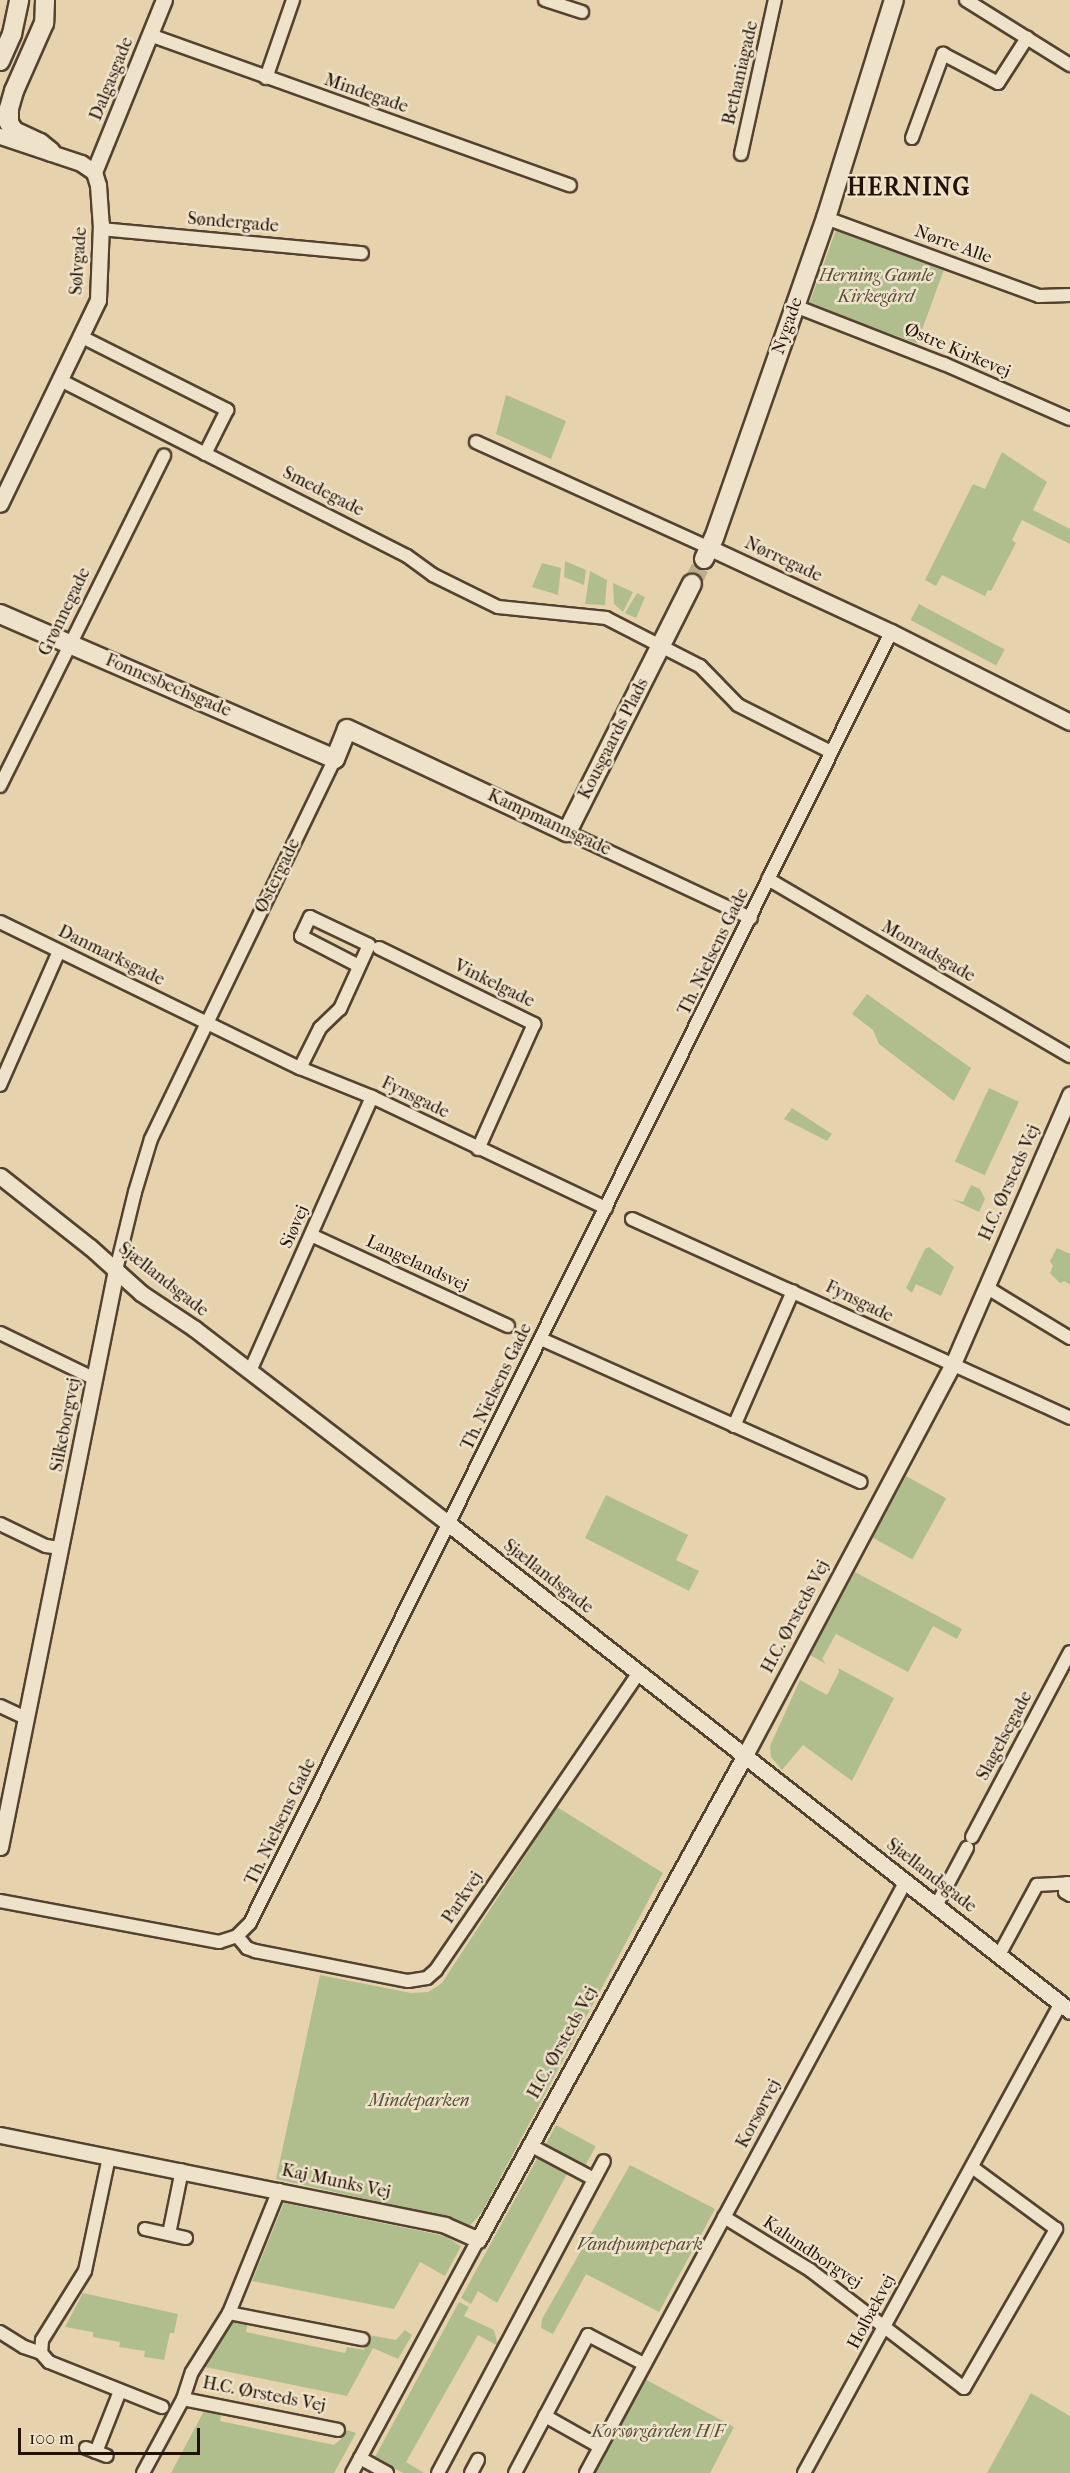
<!DOCTYPE html>
<meta charset="utf-8">
<style>
body{margin:0}
#map{position:relative;width:1070px;height:2473px;overflow:hidden;background:#e6d3ad;font-family:"IM FELL French Canon",serif}
div>[style]{position:absolute}
[style*='--x']{left:calc(var(--x)*1px);top:calc(var(--y)*1px);width:calc(var(--w)*1px);rotate:calc(var(--a)*1deg)}
.green>*{inset:0;background:#b0be8e;transform-origin:0 0}
.secondary-tunnel>*{height:18px;margin-top:-9px;transform-origin:0;background:repeating-linear-gradient(90deg,#bfac8c 0 18px,transparent 0 27px)}
.roads{filter:drop-shadow(2px 0 #544230) drop-shadow(-2px 0 #544230) drop-shadow(0 2px #544230) drop-shadow(0 -2px #544230)}
.minor>*{height:12px;margin:-6px;padding:0 6px;transform-origin:6px;border-radius:6px;background:#efe2ca}
.tertiary>*{height:15px;margin:-7.5px;padding:0 7.5px;transform-origin:7.5px;border-radius:7.5px;background:#efe2ca}
.secondary>*{height:18px;margin:-9px;padding:0 9px;transform-origin:9px;border-radius:9px;background:#efe2ca}
span{translate:-50% -50%;white-space:nowrap;text-align:center;line-height:1.15;-webkit-text-stroke:5px #efe2ca;paint-order:stroke}
.street-label{font-size:18px;color:#231106}
.park-label{font-size:18px;color:#544e36;font-style:italic}
.district-label{font-size:24px;color:#231106;font-weight:700;letter-spacing:1.5px}
.scale{position:absolute;left:18px;top:2428px;width:182px;height:27px;box-sizing:border-box;border:3px solid #231106;border-top:0;padding-left:8px;font-size:18px;line-height:21px;white-space:nowrap;color:#231106;-webkit-text-stroke:4px #efe2ca;paint-order:stroke}
</style>
<div id="map">
<div class="green">
<div style="left:836px;top:230px;width:115px;height:79px;rotate:20deg"></div>
<div style="clip-path:polygon(506px 395px,566px 421px,551px 459px,496px 434px)"></div>
<div style="clip-path:polygon(1002px 452px,1047px 482px,1033px 510px,1070px 529px,1070px 544px,1022px 520px,1012px 540px,1016px 543px,991px 591px,988px 590px,985px 596px,942px 575px,936px 586px,925px 580px,973px 484px,985px 489px)"></div>
<div style="clip-path:polygon(565px 561px,586px 570px,584px 585px,564px 577px)"></div>
<div style="clip-path:polygon(542px 563px,561px 568px,558px 595px,532px 587px)"></div>
<div style="clip-path:polygon(590px 571px,607px 580px,605px 605px,585px 604px)"></div>
<div style="clip-path:polygon(613px 583px,633px 592px,623px 612px,614px 604px)"></div>
<div style="clip-path:polygon(637px 593px,645px 597px,636px 618px,625px 613px)"></div>
<div style="left:919px;top:604px;width:97px;height:18px;rotate:28deg"></div>
<div style="clip-path:polygon(867px 994px,971px 1068px,954px 1101px,879px 1044px,873px 1030px,852px 1014px)"></div>
<div style="left:989px;top:1088px;width:33px;height:81px;rotate:25deg"></div>
<div style="clip-path:polygon(792px 1108px,832px 1134px,827px 1141px,784px 1119px)"></div>
<div style="clip-path:polygon(971px 1185px,980px 1189px,985px 1199px,979px 1212px,952px 1199px,963px 1202px)"></div>
<div style="clip-path:polygon(929px 1247px,954px 1267px,941px 1296px,916px 1284px,912px 1293px,906px 1288px,925px 1249px)"></div>
<div style="clip-path:polygon(1057px 1248px,1070px 1254px,1070px 1285px,1065px 1281px,1060px 1283px,1050px 1273px,1053px 1266px,1050px 1261px)"></div>
<div style="left:906px;top:1476px;width:46px;height:70px;rotate:29deg"></div>
<div style="clip-path:polygon(606px 1495px,688px 1535px,676px 1560px,699px 1571px,689px 1591px,585px 1538px)"></div>
<div style="clip-path:polygon(855px 1572px,962px 1629px,957px 1639px,933px 1626px,908px 1672px,836px 1634px,822px 1659px,826px 1664px,810px 1655px)"></div>
<div style="clip-path:polygon(838px 1668px,894px 1698px,852px 1781px,803px 1745px,782px 1770px,771px 1757px,770px 1746px,800px 1680px,827px 1695px,839px 1672px)"></div>
<div style="clip-path:polygon(557px 1807px,663px 1873px,482px 2212px,468px 2228px,442px 2216px,276px 2179px,320px 1975px,411px 1993px,428px 1992px,442px 1983px)"></div>
<div style="left:556px;top:2125px;width:45px;height:23px;rotate:28deg"></div>
<div style="clip-path:polygon(538px 2157px,567px 2174px,497px 2303px,478px 2291px,471px 2304px,461px 2298px)"></div>
<div style="clip-path:polygon(630px 2165px,715px 2209px,659px 2312px,586px 2274px,553px 2334px,541px 2328px,542px 2319px)"></div>
<div style="clip-path:polygon(284px 2203px,445px 2236px,461px 2246px,445px 2276px,420px 2262px,394px 2309px,252px 2281px)"></div>
<div style="clip-path:polygon(83px 2293px,178px 2314px,174px 2333px,170px 2333px,164px 2360px,144px 2357px,145px 2351px,119px 2347px,120px 2342px,93px 2337px,93px 2332px,65px 2327px)"></div>
<div style="clip-path:polygon(459px 2302px,469px 2307px,464px 2316px,494px 2330px,498px 2346px,478px 2335px,406px 2462px,424px 2473px,403px 2473px,375px 2457px)"></div>
<div style="clip-path:polygon(232px 2320px,248px 2322px,246px 2332px,345px 2353px,347px 2347px,364px 2350px,369px 2335px,396px 2340px,405px 2330px,412px 2335px,398px 2359px,373px 2348px,347px 2396px,205px 2367px)"></div>
<div style="clip-path:polygon(641px 2377px,734px 2427px,710px 2473px,590px 2473px)"></div>
<div style="clip-path:polygon(1031px 2393px,1070px 2416px,1070px 2473px,987px 2473px)"></div>
<div style="clip-path:polygon(206px 2407px,222px 2410px,220px 2421px,334px 2445px,341px 2439px,344px 2429px,356px 2433px,334px 2473px,171px 2473px)"></div>
</div>
<div class="secondary-tunnel">
<div style="--x:692;--y:584;--w:28;--a:-64"></div>
</div>
<div class="roads">
<div class="minor">
<div style="--x:545;--y:0;--w:39;--a:18"></div>
<div style="--x:966;--y:0;--w:123;--a:32"></div>
<div style="--x:150;--y:35;--w:446;--a:19.7"></div>
<div style="--x:266;--y:78;--w:83;--a:-70.9"></div>
<div style="--x:912;--y:138;--w:90;--a:-69.7"></div>
<div style="--x:943;--y:54;--w:62;--a:27.8"></div>
<div style="--x:998;--y:83;--w:54;--a:-57.2"></div>
<div style="--x:741;--y:154;--w:158;--a:-77.6"></div>
<div style="--x:826;--y:218;--w:227;--a:20.1"></div>
<div style="--x:1039;--y:296;--w:31;--a:-2"></div>
<div style="--x:101;--y:229;--w:262;--a:5.3"></div>
<div style="--x:795;--y:306;--w:160;--a:21.3"></div>
<div style="--x:944;--y:364;--w:137;--a:23.6"></div>
<div style="--x:80;--y:336;--w:165;--a:26.7"></div>
<div style="--x:227;--y:410;--w:49;--a:116.6"></div>
<div style="--x:60;--y:380;--w:389;--a:26.9"></div>
<div style="--x:407;--y:556;--w:32;--a:36"></div>
<div style="--x:433;--y:575;--w:72;--a:26.2"></div>
<div style="--x:498;--y:607;--w:109;--a:5.8"></div>
<div style="--x:606;--y:618;--w:106;--a:27.1"></div>
<div style="--x:700;--y:666;--w:54;--a:45.7"></div>
<div style="--x:738;--y:705;--w:104;--a:26.8"></div>
<div style="--x:476;--y:442;--w:257;--a:24.4"></div>
<div style="--x:0;--y:786;--w:369;--a:-63.6"></div>
<div style="--x:567;--y:832;--w:203;--a:25.1"></div>
<div style="--x:768;--y:879;--w:350;--a:30.4"></div>
<div style="--x:0;--y:922;--w:334;--a:26"></div>
<div style="--x:300;--y:1068;--w:78;--a:21.9"></div>
<div style="--x:372;--y:1097;--w:259;--a:25.4"></div>
<div style="--x:379;--y:948;--w:173;--a:26.1"></div>
<div style="--x:534;--y:1024;--w:137;--a:114.1"></div>
<div style="--x:300;--y:1068;--w:45;--a:-63.4"></div>
<div style="--x:320;--y:1028;--w:28;--a:-44"></div>
<div style="--x:340;--y:1009;--w:70;--a:-65.6"></div>
<div style="--x:369;--y:945;--w:65;--a:-154.6"></div>
<div style="--x:310;--y:917;--w:21;--a:115"></div>
<div style="--x:301;--y:936;--w:65;--a:27.3"></div>
<div style="--x:0;--y:1085;--w:146;--a:-66.2"></div>
<div style="--x:632;--y:1219;--w:481;--a:24.4"></div>
<div style="--x:311;--y:1235;--w:217;--a:24.8"></div>
<div style="--x:116;--y:1270;--w:80;--a:-76.3"></div>
<div style="--x:135;--y:1192;--w:55;--a:-73.2"></div>
<div style="--x:151;--y:1139;--w:422;--a:-64.2"></div>
<div style="--x:986;--y:1287;--w:98;--a:31.3"></div>
<div style="--x:0;--y:1333;--w:106;--a:25.8"></div>
<div style="--x:541;--y:1339;--w:350;--a:24.1"></div>
<div style="--x:250;--y:1371;--w:300;--a:-66"></div>
<div style="--x:734;--y:1426;--w:147;--a:-66.4"></div>
<div style="--x:0;--y:1524;--w:51;--a:25.6"></div>
<div style="--x:46;--y:1546;--w:15;--a:8"></div>
<div style="--x:0;--y:1706;--w:29;--a:25"></div>
<div style="--x:972;--y:1837;--w:209;--a:-62.1"></div>
<div style="--x:1067;--y:1883;--w:9;--a:103"></div>
<div style="--x:1065;--y:1892;--w:6;--a:31"></div>
<div style="--x:0;--y:1901;--w:223;--a:10.6"></div>
<div style="--x:219;--y:1942;--w:19;--a:-18"></div>
<div style="--x:237;--y:1936;--w:18;--a:-45"></div>
<div style="--x:250;--y:1923;--w:1441;--a:-63.59"></div>
<div style="--x:936;--y:1906;--w:66;--a:-61.9"></div>
<div style="--x:237;--y:1936;--w:16;--a:50"></div>
<div style="--x:247;--y:1948;--w:9;--a:21"></div>
<div style="--x:255;--y:1951;--w:156;--a:11.1"></div>
<div style="--x:408;--y:1981;--w:19;--a:-9"></div>
<div style="--x:427;--y:1978;--w:12;--a:-42"></div>
<div style="--x:436;--y:1970;--w:361;--a:-55.7"></div>
<div style="--x:999;--y:1955;--w:80;--a:-61.5"></div>
<div style="--x:1037;--y:1885;--w:33;--a:-3"></div>
<div style="--x:530;--y:2145;--w:72;--a:28"></div>
<div style="--x:109;--y:2157;--w:116;--a:101.9"></div>
<div style="--x:85;--y:2271;--w:81;--a:121.9"></div>
<div style="--x:42;--y:2340;--w:13;--a:94"></div>
<div style="--x:41;--y:2353;--w:12;--a:48"></div>
<div style="--x:49;--y:2362;--w:122;--a:21.7"></div>
<div style="--x:724;--y:2217;--w:101;--a:31.6"></div>
<div style="--x:810;--y:2270;--w:194;--a:37.5"></div>
<div style="--x:964;--y:2388;--w:184;--a:-59.9"></div>
<div style="--x:1056;--y:2229;--w:104;--a:-143.6"></div>
<div style="--x:145;--y:2229;--w:42;--a:12.4"></div>
<div style="--x:169;--y:2234;--w:65;--a:-78.5"></div>
<div style="--x:229;--y:2313;--w:136;--a:11.1"></div>
<div style="--x:0;--y:2332;--w:28;--a:32"></div>
<div style="--x:24;--y:2347;--w:18;--a:19"></div>
<div style="--x:183;--y:2399;--w:158;--a:11.3"></div>
<div style="--x:545;--y:2416;--w:63;--a:29.4"></div>
<div style="--x:86;--y:2448;--w:22;--a:21"></div>
<div style="--x:96;--y:2452;--w:66;--a:-68.5"></div>
<div style="--x:360;--y:2458;--w:31;--a:29"></div>
<div style="--x:143;--y:2473;--w:84;--a:-61.6"></div>
<div style="--x:183;--y:2399;--w:28;--a:-72"></div>
<div style="--x:192;--y:2372;--w:70;--a:-57.9"></div>
<div style="--x:229;--y:2313;--w:133;--a:-67.9"></div>
<div style="--x:352;--y:2473;--w:265;--a:-61.6"></div>
<div style="--x:438;--y:2473;--w:353;--a:-62"></div>
<div style="--x:471;--y:2473;--w:15;--a:-62"></div>
<div style="--x:515;--y:2473;--w:156;--a:-62.1"></div>
<div style="--x:588;--y:2335;--w:63;--a:27.4"></div>
<div style="--x:586;--y:2473;--w:673;--a:-61.61"></div>
<div style="--x:804;--y:2473;--w:536;--a:-61.33"></div>
</div>
<div class="tertiary">
<div style="--x:0;--y:136;--w:85;--a:18.4"></div>
<div style="--x:81;--y:163;--w:16;--a:35"></div>
<div style="--x:94;--y:172;--w:14;--a:73"></div>
<div style="--x:98;--y:185;--w:39;--a:86"></div>
<div style="--x:101;--y:224;--w:76;--a:92.3"></div>
<div style="--x:98;--y:300;--w:226;--a:115.7"></div>
<div style="--x:94;--y:172;--w:186;--a:-67.9"></div>
<div style="--x:710;--y:548;--w:200;--a:24.9"></div>
<div style="--x:891;--y:632;--w:200;--a:26.7"></div>
<div style="--x:0;--y:1176;--w:115;--a:38.3"></div>
<div style="--x:90;--y:1247;--w:69;--a:42"></div>
<div style="--x:141;--y:1293;--w:65;--a:33.7"></div>
<div style="--x:195;--y:1329;--w:320;--a:37.5"></div>
<div style="--x:449;--y:1524;--w:789;--a:38.1"></div>
<div style="--x:0;--y:1847;--w:589;--a:-78.63"></div>
<div style="--x:0;--y:2135;--w:454;--a:11.4"></div>
<div style="--x:445;--y:2225;--w:36;--a:24"></div>
<div style="--x:478;--y:2240;--w:554;--a:-61.17"></div>
<div style="--x:745;--y:1755;--w:441;--a:-62"></div>
<div style="--x:952;--y:1366;--w:296;--a:-66.5"></div>
</div>
<div class="secondary">
<div style="--x:45;--y:0;--w:23;--a:92"></div>
<div style="--x:44;--y:23;--w:74;--a:113.8"></div>
<div style="--x:14;--y:91;--w:19;--a:106"></div>
<div style="--x:9;--y:109;--w:14;--a:90"></div>
<div style="--x:9;--y:123;--w:9;--a:58"></div>
<div style="--x:14;--y:131;--w:29;--a:25"></div>
<div style="--x:40;--y:143;--w:14;--a:39"></div>
<div style="--x:0;--y:61;--w:30;--a:-66"></div>
<div style="--x:12;--y:34;--w:35;--a:-78"></div>
<div style="--x:704;--y:559;--w:23;--a:-65"></div>
<div style="--x:714;--y:538;--w:339;--a:-70.7"></div>
<div style="--x:826;--y:218;--w:228;--a:-72.7"></div>
<div style="--x:0;--y:614;--w:365;--a:23.4"></div>
<div style="--x:335;--y:759;--w:32;--a:-68"></div>
<div style="--x:347;--y:729;--w:243;--a:25.1"></div>
<div style="--x:567;--y:832;--w:278;--a:-63.3"></div>
</div>
</div>
<div class="street-label">
<span style="left:741px;top:73px;rotate:-77deg">Bethaniagade</span>
<span style="left:112px;top:79px;rotate:-68deg">Dalgasgade</span>
<span style="left:366px;top:94px;rotate:19deg">Mindegade</span>
<span style="left:233px;top:223px;rotate:5deg">Søndergade</span>
<span style="left:953px;top:245px;rotate:20deg">Nørre Alle</span>
<span style="left:79px;top:261px;rotate:-86deg">Sølvgade</span>
<span style="left:788px;top:326px;rotate:-71deg">Nygade</span>
<span style="left:957px;top:351px;rotate:23deg">Østre Kirkevej</span>
<span style="left:323px;top:492px;rotate:27deg">Smedegade</span>
<span style="left:783px;top:560px;rotate:25deg">Nørregade</span>
<span style="left:65px;top:612px;rotate:-64deg">Grønnegade</span>
<span style="left:168px;top:686px;rotate:23deg">Fonnesbechsgade</span>
<span style="left:614px;top:739px;rotate:-63deg">Kousgaards Plads</span>
<span style="left:549px;top:823px;rotate:25deg">Kampmannsgade</span>
<span style="left:278px;top:876px;rotate:-64deg">Østergade</span>
<span style="left:714px;top:952px;rotate:-64deg">Th. Nielsens Gade</span>
<span style="left:928px;top:952px;rotate:30deg">Monradsgade</span>
<span style="left:111px;top:956px;rotate:26deg">Danmarksgade</span>
<span style="left:494px;top:984px;rotate:26deg">Vinkelgade</span>
<span style="left:415px;top:1098px;rotate:26deg">Fynsgade</span>
<span style="left:1010px;top:1183px;rotate:-66deg">H.C. Ørsteds Vej</span>
<span style="left:295px;top:1227px;rotate:-66deg">Siøvej</span>
<span style="left:417px;top:1264px;rotate:25deg">Langelandsvej</span>
<span style="left:163px;top:1280px;rotate:38deg">Sjællandsgade</span>
<span style="left:859px;top:1302px;rotate:26deg">Fynsgade</span>
<span style="left:497px;top:1387px;rotate:-64deg">Th. Nielsens Gade</span>
<span style="left:66px;top:1425px;rotate:-79deg">Silkeborgvej</span>
<span style="left:548px;top:1577px;rotate:38deg">Sjællandsgade</span>
<span style="left:796px;top:1617px;rotate:-62deg">H.C. Ørsteds Vej</span>
<span style="left:1005px;top:1736px;rotate:-62deg">Slagelsegade</span>
<span style="left:281px;top:1822px;rotate:-64deg">Th. Nielsens Gade</span>
<span style="left:931px;top:1876px;rotate:38deg">Sjællandsgade</span>
<span style="left:463px;top:1898px;rotate:-56deg">Parkvej</span>
<span style="left:563px;top:2043px;rotate:-61deg">H.C. Ørsteds Vej</span>
<span style="left:759px;top:2114px;rotate:-62deg">Korsørvej</span>
<span style="left:336px;top:2182px;rotate:12deg">Kaj Munks Vej</span>
<span style="left:812px;top:2253px;rotate:34deg">Kalundborgvej</span>
<span style="left:872px;top:2312px;rotate:-62deg">Holbækvej</span>
<span style="left:264px;top:2395px;rotate:11deg">H.C. Ørsteds Vej</span>
</div>
<div class="park-label">
<span style="left:876px;top:287px">Herning Gamle<br>Kirkegård</span>
<span style="left:419px;top:2101px">Mindeparken</span>
<span style="left:640px;top:2245px">Vandpumpepark</span>
<span style="left:658px;top:2432px">Korsørgården H/F</span>
</div>
<div class="district-label">
<span style="left:909px;top:188px">HERNING</span>
</div>
<div class="scale">100 m</div>
</div>
